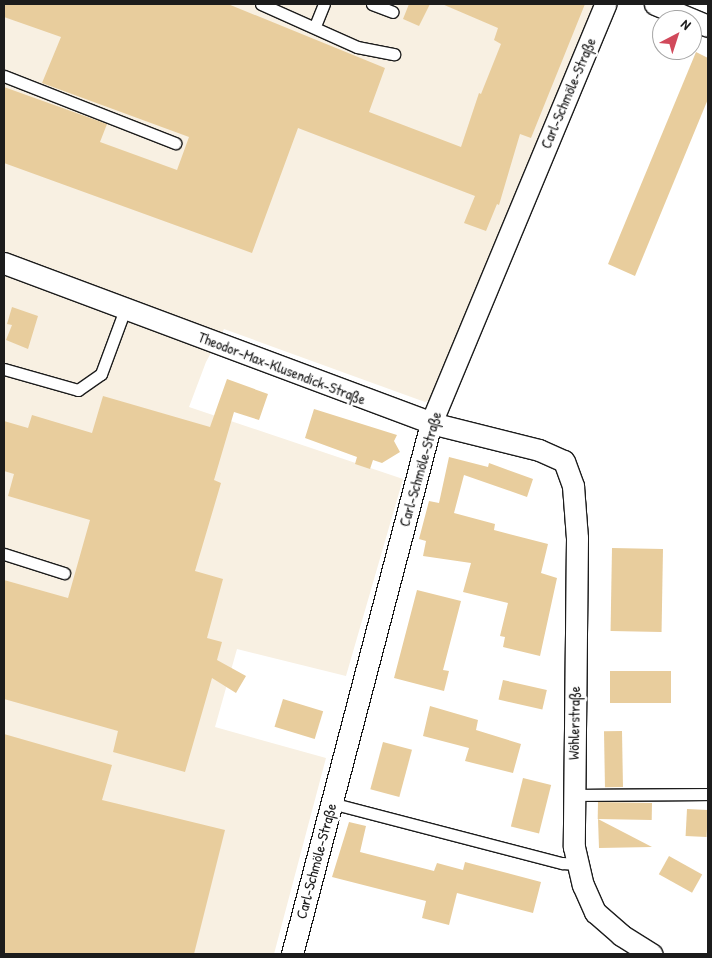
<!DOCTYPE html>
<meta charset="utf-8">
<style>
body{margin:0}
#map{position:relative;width:712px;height:958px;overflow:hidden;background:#fff;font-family:"Patrick Hand",sans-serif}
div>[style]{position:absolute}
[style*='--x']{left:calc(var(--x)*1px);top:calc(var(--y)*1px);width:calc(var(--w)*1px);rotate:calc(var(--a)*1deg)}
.built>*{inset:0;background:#f8f0e2}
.building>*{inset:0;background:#e8cd9d;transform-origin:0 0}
.roads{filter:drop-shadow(1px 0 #1c1c1c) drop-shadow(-1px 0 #1c1c1c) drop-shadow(0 1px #1c1c1c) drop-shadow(0 -1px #1c1c1c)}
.service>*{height:11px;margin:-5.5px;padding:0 5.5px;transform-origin:5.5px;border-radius:5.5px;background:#fff}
.minor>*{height:21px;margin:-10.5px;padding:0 10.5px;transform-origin:10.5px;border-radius:10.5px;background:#fff}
span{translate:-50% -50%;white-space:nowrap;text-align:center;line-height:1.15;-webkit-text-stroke:5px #fff;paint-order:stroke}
.street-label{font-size:15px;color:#1c1c1c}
.frame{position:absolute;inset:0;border:5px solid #1c1c1c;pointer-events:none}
.north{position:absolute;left:652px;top:10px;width:50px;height:50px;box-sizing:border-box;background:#fff;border:1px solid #a4a4a4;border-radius:50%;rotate:40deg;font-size:14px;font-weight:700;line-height:20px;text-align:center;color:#1c1c1c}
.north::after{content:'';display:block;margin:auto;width:18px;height:22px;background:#d1495b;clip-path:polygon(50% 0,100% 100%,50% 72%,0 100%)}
</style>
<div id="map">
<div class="built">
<div style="clip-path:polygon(4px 4px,594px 4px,434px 399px,425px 402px,224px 329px,206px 362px,189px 407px,403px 479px,346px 676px,237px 649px,215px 727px,326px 758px,274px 954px,4px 954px)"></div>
</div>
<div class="building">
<div style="clip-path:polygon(4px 4px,228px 4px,385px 68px,369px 112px,461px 147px,479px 93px,481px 94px,501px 44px,494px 40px,498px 28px,442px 4px,585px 4px,531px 138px,520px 134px,499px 205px,497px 204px,486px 231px,464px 223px,475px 196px,298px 128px,252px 253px,4px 163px,4px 87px,107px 124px,100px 142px,177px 170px,189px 137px,42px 83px,61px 37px,4px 17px)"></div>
<div style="clip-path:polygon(409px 4px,430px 4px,419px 26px,403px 19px)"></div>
<div style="clip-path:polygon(696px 52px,708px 58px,708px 99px,635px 276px,608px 264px)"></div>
<div style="clip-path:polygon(12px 307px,38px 316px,28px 349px,6px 340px,12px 325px,7px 324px)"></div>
<div style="clip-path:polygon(227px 379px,268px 394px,259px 420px,234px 412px,214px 480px,221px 483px,195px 571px,223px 579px,207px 638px,222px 642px,217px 660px,246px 676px,236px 693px,212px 678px,185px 772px,113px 752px,118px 731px,4px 699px,4px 580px,68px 598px,90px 520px,8px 496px,14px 474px,4px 471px,4px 421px,28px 428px,32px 415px,92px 433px,103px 396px,210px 427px)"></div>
<div style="clip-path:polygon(314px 409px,397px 435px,394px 441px,400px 452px,382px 463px,373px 460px,370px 469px,355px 464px,357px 457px,305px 438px)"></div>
<div style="clip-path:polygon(449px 457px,488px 467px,489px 463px,533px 479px,527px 497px,464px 475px,454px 513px,495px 524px,494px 530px,548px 544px,541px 573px,557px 578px,540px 656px,503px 647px,505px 637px,500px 636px,508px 603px,463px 592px,471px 563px,423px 556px,426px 541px,419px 539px,429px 501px,439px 503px)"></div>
<div style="left:612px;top:548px;width:51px;height:83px;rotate:1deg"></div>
<div style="clip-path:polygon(417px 590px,461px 601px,443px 670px,449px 671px,444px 691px,394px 678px)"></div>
<div style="left:610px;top:671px;width:61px;height:32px"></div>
<div style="left:503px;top:680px;width:45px;height:20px;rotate:13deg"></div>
<div style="left:283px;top:699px;width:42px;height:29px;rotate:17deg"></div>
<div style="clip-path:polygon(430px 706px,478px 720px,476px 730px,521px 744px,513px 773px,465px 761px,469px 748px,423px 736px)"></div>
<div style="left:622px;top:731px;width:56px;height:18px;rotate:89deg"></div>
<div style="clip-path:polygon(4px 734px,112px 765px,102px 800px,225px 830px,194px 954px,4px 954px)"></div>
<div style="left:383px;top:742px;width:30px;height:49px;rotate:15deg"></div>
<div style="left:523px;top:778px;width:29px;height:50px;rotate:14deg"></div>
<div style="left:598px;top:802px;width:54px;height:17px;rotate:1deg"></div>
<div style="left:687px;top:809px;width:21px;height:27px;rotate:3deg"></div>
<div style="clip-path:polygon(598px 819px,652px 847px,599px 848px)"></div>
<div style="clip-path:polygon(349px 822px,366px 826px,360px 852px,434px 871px,437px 863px,463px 870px,465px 862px,541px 882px,533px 913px,457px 893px,449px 925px,422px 918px,426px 901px,332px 877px)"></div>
<div style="left:669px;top:856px;width:38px;height:21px;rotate:29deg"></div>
</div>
<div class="roads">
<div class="service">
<div style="--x:261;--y:4;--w:105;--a:24.1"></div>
<div style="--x:357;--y:47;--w:38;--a:11"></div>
<div style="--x:372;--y:4;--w:22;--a:21"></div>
<div style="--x:315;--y:26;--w:24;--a:-68"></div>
<div style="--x:4;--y:76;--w:184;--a:21.4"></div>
<div style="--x:4;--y:369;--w:77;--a:15.8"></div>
<div style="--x:78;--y:390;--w:28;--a:-35"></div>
<div style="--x:101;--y:374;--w:69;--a:-69.7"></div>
<div style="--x:4;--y:554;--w:63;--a:17.6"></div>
<div style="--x:573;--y:795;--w:135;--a:-0.4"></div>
<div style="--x:331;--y:803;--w:239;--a:14.6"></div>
<div style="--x:562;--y:863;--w:15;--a:4"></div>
</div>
<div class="minor">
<div style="--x:655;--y:4;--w:57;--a:22.5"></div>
<div style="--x:4;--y:263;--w:456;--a:20.5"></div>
<div style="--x:431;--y:423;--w:111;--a:14"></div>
<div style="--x:539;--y:450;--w:27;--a:24"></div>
<div style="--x:564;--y:461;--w:27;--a:70"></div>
<div style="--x:573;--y:486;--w:52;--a:85.6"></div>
<div style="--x:577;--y:538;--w:309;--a:90.6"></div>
<div style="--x:574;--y:847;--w:39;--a:77"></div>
<div style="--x:583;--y:885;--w:30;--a:66"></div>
<div style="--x:595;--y:912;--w:35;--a:41"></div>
<div style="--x:621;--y:935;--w:36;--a:32"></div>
<div style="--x:292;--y:954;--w:549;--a:-75.33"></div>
<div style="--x:431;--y:423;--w:454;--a:-67.4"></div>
</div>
</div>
<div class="street-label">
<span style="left:568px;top:93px;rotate:-67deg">Carl-Schmöle-Straße</span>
<span style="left:282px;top:368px;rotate:21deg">Theodor-Max-Klusendick-Straße</span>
<span style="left:420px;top:469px;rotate:-74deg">Carl-Schmöle-Straße</span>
<span style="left:574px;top:723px;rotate:-89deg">Wöhlerstraße</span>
<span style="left:316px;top:861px;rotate:-75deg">Carl-Schmöle-Straße</span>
</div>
<div class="frame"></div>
<div class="north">N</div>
</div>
